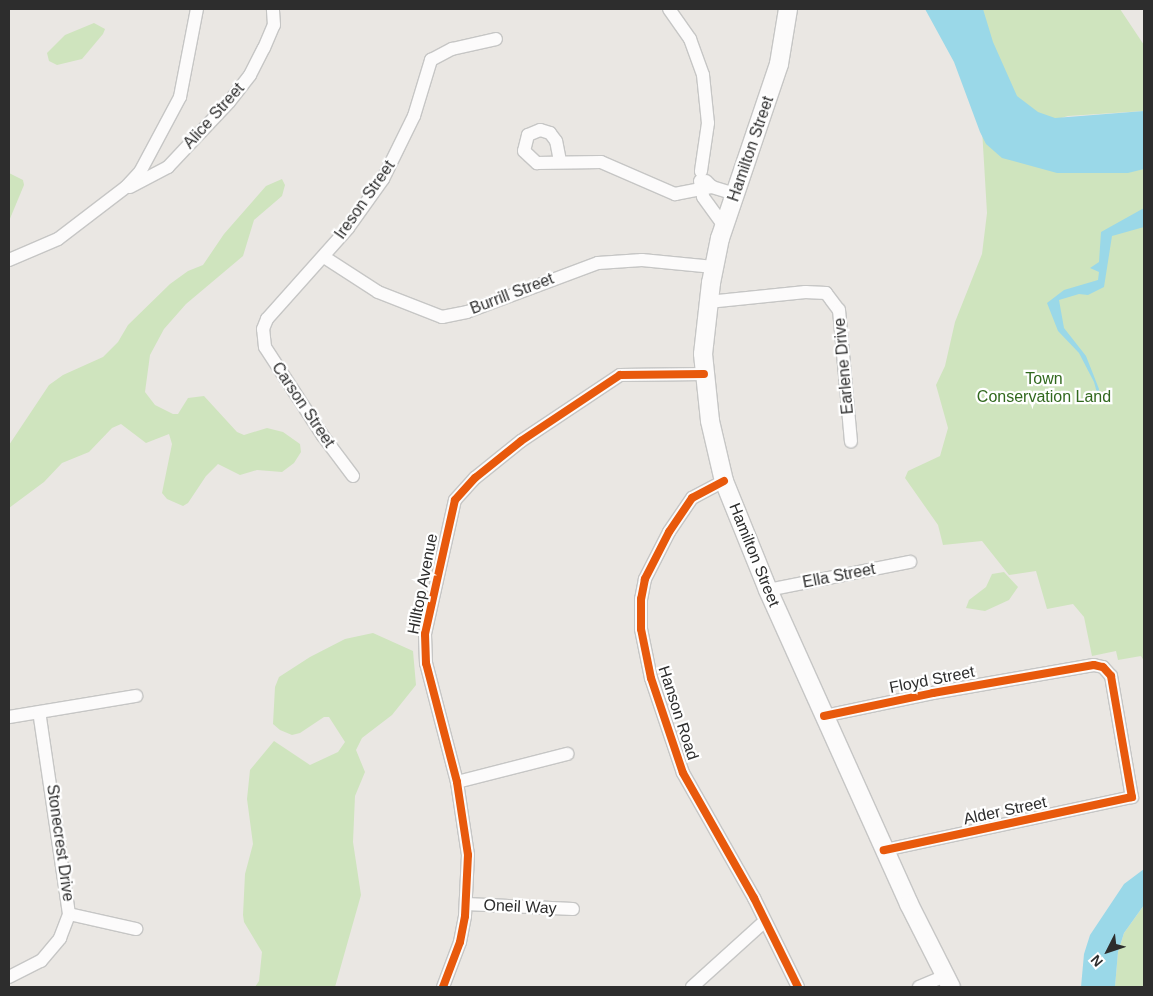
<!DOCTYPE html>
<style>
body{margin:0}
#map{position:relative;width:1153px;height:996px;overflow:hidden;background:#eae7e3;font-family:Helvetica,sans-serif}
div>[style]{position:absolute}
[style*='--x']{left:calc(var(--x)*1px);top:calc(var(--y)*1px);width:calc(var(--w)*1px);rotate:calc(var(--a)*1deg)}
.green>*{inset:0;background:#cfe4be}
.water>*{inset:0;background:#9ad8e8}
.roads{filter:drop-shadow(1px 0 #c6c6c5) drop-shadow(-1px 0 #c6c6c5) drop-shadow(0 1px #c6c6c5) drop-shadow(0 -1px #c6c6c5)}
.minor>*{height:12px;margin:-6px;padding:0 6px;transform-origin:6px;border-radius:6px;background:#fcfbfb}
.secondary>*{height:18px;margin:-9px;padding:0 9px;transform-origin:9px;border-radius:9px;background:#fcfbfb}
.cycleway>*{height:8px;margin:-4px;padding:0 4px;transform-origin:4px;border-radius:4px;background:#e8590c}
span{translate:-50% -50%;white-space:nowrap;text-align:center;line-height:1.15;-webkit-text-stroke:4.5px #fff;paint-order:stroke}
.street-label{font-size:16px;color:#2d2d2d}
.park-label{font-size:16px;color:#31681e}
.frame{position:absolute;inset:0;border:10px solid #2d2d2d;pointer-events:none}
.north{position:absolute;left:1083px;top:926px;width:50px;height:50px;-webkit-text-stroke:4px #fff;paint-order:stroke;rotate:229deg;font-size:14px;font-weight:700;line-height:20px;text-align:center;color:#2d2d2d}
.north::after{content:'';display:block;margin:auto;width:18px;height:22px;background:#2d2d2d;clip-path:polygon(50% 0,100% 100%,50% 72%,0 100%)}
</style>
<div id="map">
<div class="green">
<div style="clip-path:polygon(973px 9px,1120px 9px,1144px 45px,1144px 111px,1068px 116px,1051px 121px,1018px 117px)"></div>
<div style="clip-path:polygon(94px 23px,105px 29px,103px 34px,82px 59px,57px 65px,49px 61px,47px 53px,65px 35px)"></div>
<div style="clip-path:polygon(982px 129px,1144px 146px,1144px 661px,1141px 656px,1118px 660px,1116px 651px,1092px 656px,1084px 617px,1073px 604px,1047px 609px,1036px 571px,1009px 575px,982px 541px,943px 545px,938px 525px,905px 478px,908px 471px,940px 456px,948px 428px,936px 385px,945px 366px,955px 322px,982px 254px,987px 213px)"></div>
<div style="clip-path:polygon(9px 173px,23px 180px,24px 185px,9px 221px)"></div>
<div style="clip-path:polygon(282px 179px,285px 185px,282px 196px,254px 220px,243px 256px,186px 304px,164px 329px,150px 355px,145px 392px,155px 405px,173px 414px,178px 414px,188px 398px,204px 396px,237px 432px,244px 435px,267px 428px,283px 432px,300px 444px,301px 452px,294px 463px,282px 472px,257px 470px,240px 475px,218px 464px,206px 476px,188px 503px,183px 506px,167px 499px,162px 493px,172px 444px,169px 434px,146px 443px,121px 424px,112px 428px,89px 452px,62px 463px,44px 482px,9px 508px,9px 445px,49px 385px,63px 375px,103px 357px,118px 342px,128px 325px,170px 284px,188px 271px,203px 265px,224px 234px,266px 186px)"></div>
<div style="clip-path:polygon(1004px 572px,1018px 587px,1009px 600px,985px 611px,966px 608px,969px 600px,986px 587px,992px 574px)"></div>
<div style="clip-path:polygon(373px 633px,413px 651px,416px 685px,392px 715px,362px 738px,356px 750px,365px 772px,355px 796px,353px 842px,361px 895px,335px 987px,255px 987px,259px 981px,262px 952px,244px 922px,243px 915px,245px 874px,253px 844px,247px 799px,250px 770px,274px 741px,310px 765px,338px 752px,345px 742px,329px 717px,324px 717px,300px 733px,292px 735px,280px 730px,273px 724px,275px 687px,279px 677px,310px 657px,345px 639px)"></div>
<div style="clip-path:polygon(1144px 905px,1144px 987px,1115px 987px,1118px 952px,1124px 933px)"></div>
</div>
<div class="water">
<div style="clip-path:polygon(925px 9px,983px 9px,993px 42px,1017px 96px,1038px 112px,1055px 118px,1144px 111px,1144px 169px,1128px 173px,1057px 173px,1002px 158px,986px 144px,980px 132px,954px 62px)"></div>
<div style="clip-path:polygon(1144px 208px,1144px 227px,1112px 236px,1104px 287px,1088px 295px,1079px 294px,1059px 300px,1064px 328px,1086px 356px,1099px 389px,1098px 398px,1084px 400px,1097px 393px,1094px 382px,1079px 353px,1058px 331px,1047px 303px,1064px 290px,1098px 280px,1099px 272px,1090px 268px,1099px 262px,1101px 232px)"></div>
<div style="clip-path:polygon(1144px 869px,1144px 905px,1124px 933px,1118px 952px,1115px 987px,1081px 987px,1084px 954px,1090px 935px,1124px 884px)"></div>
</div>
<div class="roads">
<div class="minor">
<div style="--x:669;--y:9;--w:37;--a:55"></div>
<div style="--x:690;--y:39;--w:38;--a:70"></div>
<div style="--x:703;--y:75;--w:48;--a:84.1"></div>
<div style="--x:708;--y:123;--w:49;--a:98.3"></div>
<div style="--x:560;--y:161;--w:20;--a:-101"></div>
<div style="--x:556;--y:141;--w:10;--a:-127"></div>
<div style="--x:550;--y:133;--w:10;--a:-163"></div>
<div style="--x:540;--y:130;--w:13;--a:157"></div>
<div style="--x:528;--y:135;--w:16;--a:104"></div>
<div style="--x:524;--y:151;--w:18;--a:43"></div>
<div style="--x:537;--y:163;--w:64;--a:-0.9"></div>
<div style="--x:601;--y:162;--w:81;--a:23.4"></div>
<div style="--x:675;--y:194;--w:38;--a:-11"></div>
<div style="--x:700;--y:181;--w:16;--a:79"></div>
<div style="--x:703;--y:197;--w:36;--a:54"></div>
<div style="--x:706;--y:181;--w:8;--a:45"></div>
<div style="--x:712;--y:187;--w:24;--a:17"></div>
<div style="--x:130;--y:187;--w:43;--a:-27.8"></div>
<div style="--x:168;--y:167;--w:89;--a:-46.8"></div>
<div style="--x:229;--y:102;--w:34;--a:-52"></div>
<div style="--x:250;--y:75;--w:30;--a:-63"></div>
<div style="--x:264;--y:48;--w:25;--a:-67"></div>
<div style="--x:274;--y:25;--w:16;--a:-94"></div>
<div style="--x:324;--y:257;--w:64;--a:32.9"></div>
<div style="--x:378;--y:292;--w:69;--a:21.3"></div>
<div style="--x:442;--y:317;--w:25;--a:-11"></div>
<div style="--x:467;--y:312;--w:140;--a:-20.5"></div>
<div style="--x:598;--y:263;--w:44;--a:-3.9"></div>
<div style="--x:642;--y:260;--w:72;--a:5.6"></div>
<div style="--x:9;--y:260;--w:53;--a:-23.2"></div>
<div style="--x:58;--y:239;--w:86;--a:-37.4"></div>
<div style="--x:126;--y:187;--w:21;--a:-47"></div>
<div style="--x:140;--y:172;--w:85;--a:-61.9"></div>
<div style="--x:180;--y:97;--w:90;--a:-79.1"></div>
<div style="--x:708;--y:302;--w:98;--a:-5.9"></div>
<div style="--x:805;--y:292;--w:21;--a:3"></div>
<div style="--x:826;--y:293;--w:21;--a:53"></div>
<div style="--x:839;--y:310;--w:132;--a:84.8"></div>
<div style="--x:353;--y:476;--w:50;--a:-126.9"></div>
<div style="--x:323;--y:436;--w:106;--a:-123.1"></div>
<div style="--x:265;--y:347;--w:18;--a:-96"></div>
<div style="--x:263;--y:329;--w:11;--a:-68"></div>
<div style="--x:267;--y:319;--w:122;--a:-48.3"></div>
<div style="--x:348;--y:228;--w:60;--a:-54.5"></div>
<div style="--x:383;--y:179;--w:70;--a:-63.8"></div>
<div style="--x:414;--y:116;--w:59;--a:-73.1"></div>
<div style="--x:431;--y:60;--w:24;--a:-28"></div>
<div style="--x:452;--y:49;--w:45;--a:-12.8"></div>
<div style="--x:724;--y:481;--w:36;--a:152"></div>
<div style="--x:692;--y:498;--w:41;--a:124.1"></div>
<div style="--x:669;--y:532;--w:53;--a:117.1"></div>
<div style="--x:645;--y:579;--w:20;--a:101"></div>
<div style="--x:641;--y:599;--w:30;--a:90"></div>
<div style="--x:641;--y:629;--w:50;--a:78.5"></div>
<div style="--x:651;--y:678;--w:100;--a:71.4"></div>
<div style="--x:683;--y:773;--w:144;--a:60.4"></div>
<div style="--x:754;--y:898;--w:99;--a:63.7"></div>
<div style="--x:768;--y:590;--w:145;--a:-11.2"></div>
<div style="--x:824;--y:716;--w:111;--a:-11.9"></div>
<div style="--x:933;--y:693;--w:163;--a:-9.9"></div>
<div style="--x:1094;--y:665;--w:9;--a:13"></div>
<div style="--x:1103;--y:667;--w:12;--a:48"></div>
<div style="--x:1111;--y:676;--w:123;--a:80.2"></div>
<div style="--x:1132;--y:797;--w:254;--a:167.9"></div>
<div style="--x:9;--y:717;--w:129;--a:-9.4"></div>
<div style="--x:457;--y:782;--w:114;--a:-14.3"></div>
<div style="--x:466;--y:904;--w:107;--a:2.7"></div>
<div style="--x:69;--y:914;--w:69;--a:12.6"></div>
<div style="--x:9;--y:977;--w:36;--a:-27"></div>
<div style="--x:41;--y:961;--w:30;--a:-50"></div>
<div style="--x:60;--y:938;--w:26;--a:-69"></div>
<div style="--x:69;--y:914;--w:204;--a:-98.4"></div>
<div style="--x:443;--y:987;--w:48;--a:-69.3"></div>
<div style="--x:460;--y:942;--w:26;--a:-79"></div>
<div style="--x:465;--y:916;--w:61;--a:-87.2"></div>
<div style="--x:468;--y:855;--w:74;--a:-98.6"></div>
<div style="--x:457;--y:782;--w:123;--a:-104.6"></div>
<div style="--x:426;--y:663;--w:29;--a:-92"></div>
<div style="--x:425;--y:634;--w:137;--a:-77.4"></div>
<div style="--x:455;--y:500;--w:30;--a:-48"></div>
<div style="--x:475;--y:478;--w:59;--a:-38.8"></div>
<div style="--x:521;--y:441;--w:119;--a:-33.7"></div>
<div style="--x:620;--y:375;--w:84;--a:-0.7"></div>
<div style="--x:692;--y:987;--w:98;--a:-42.1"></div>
<div style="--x:919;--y:987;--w:28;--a:-23"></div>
</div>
<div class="secondary">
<div style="--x:788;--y:9;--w:56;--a:99.3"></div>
<div style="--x:779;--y:64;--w:184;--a:108.7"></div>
<div style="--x:720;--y:238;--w:46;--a:101.3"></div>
<div style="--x:711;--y:283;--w:71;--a:96.4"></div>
<div style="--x:703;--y:354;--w:67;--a:84"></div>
<div style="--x:710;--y:421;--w:62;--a:76.9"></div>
<div style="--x:724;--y:481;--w:118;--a:68"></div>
<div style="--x:768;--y:590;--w:344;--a:65.8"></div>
<div style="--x:909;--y:904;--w:93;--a:63.2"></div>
</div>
</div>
<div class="cycleway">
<div style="--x:724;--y:481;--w:36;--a:152"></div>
<div style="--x:692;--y:498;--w:41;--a:124.1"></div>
<div style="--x:669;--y:532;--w:53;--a:117.1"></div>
<div style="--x:645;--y:579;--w:20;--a:101"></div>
<div style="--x:641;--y:599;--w:30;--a:90"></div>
<div style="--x:641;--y:629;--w:50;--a:78.5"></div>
<div style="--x:651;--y:678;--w:100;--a:71.4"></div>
<div style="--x:683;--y:773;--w:144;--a:60.4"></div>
<div style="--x:754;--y:898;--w:99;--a:63.7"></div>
<div style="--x:824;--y:716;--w:111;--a:-11.9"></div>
<div style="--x:933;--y:693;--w:163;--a:-9.9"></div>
<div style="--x:1094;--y:665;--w:9;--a:13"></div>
<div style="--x:1103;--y:667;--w:12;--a:48"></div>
<div style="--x:1111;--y:676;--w:123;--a:80.2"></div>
<div style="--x:1132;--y:797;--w:254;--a:167.9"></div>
<div style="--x:443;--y:987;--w:48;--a:-69.3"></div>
<div style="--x:460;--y:942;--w:26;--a:-79"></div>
<div style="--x:465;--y:916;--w:61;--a:-87.2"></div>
<div style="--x:468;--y:855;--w:74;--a:-98.6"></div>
<div style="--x:457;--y:782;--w:123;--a:-104.6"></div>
<div style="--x:426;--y:663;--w:29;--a:-92"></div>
<div style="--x:425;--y:634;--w:137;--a:-77.4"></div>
<div style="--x:455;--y:500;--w:30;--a:-48"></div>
<div style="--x:475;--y:478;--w:59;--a:-38.8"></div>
<div style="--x:521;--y:441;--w:119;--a:-33.7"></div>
<div style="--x:620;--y:375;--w:84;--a:-0.7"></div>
</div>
<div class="street-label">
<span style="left:214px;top:116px;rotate:-48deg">Alice Street</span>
<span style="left:751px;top:149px;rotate:-71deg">Hamilton Street</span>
<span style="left:365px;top:200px;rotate:-55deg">Ireson Street</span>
<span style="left:512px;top:294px;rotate:-21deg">Burrill Street</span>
<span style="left:844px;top:366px;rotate:-95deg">Earlene Drive</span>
<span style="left:303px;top:405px;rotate:56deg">Carson Street</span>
<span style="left:754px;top:555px;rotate:68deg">Hamilton Street</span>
<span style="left:839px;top:576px;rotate:-11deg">Ella Street</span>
<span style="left:423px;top:584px;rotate:-79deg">Hilltop Avenue</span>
<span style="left:932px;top:680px;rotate:-11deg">Floyd Street</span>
<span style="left:678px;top:713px;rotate:72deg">Hanson Road</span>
<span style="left:1005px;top:811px;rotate:-12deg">Alder Street</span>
<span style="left:60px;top:843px;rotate:82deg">Stonecrest Drive</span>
<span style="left:520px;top:907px;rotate:3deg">Oneil Way</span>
</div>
<div class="park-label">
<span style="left:1044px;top:388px">Town<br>Conservation Land</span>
</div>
<div class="frame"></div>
<div class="north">N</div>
</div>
